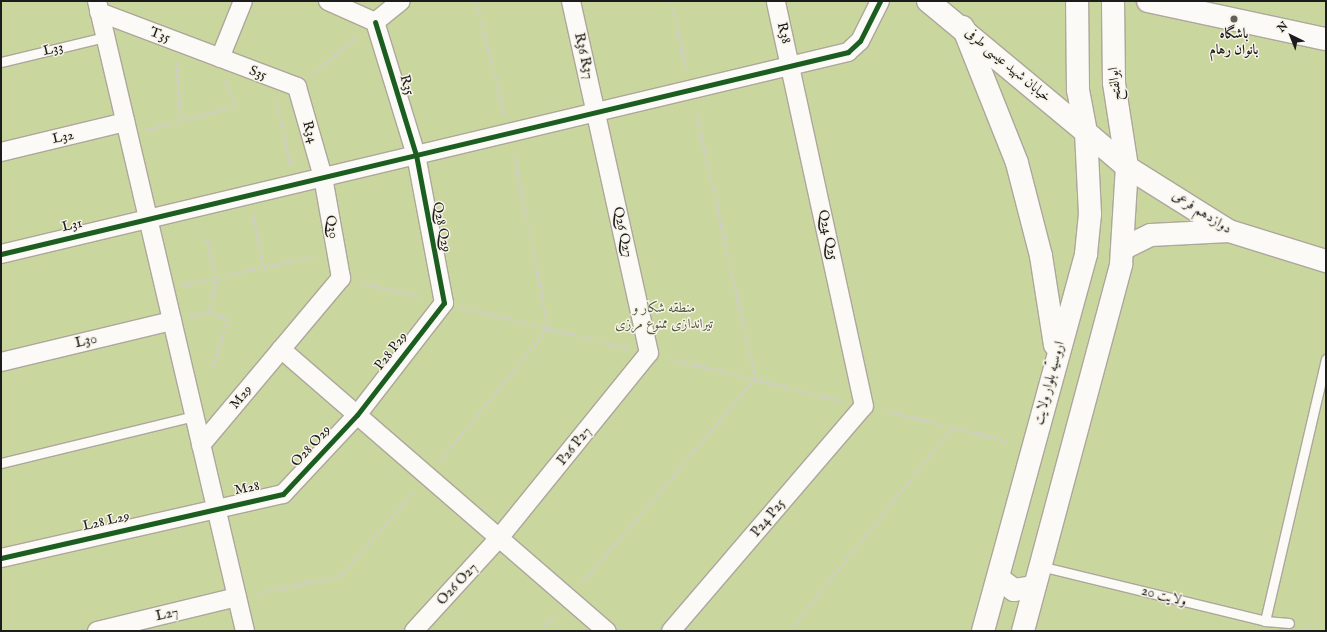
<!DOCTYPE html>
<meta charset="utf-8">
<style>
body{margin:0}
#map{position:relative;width:1327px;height:632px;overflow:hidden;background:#e7dbca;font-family:"IM FELL English",Amiri,serif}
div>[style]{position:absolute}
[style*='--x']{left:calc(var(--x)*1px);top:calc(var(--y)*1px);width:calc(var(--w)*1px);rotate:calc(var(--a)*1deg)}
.green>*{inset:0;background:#c9d69d;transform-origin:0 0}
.path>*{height:2.5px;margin-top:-1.25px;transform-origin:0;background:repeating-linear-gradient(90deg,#d0cdc8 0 3px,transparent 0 6px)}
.roads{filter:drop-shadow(1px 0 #aea69c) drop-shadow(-1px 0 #aea69c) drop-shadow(0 1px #aea69c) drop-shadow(0 -1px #aea69c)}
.service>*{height:9px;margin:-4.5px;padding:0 4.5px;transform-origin:4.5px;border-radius:4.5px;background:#fbfaf7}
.minor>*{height:18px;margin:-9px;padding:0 9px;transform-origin:9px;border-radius:9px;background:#fbfaf7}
.tertiary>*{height:22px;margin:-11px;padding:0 11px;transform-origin:11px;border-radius:11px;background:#fbfaf7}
.primary>*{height:22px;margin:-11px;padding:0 11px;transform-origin:11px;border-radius:11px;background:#fbfaf7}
.cycleway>*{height:5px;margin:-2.5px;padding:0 2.5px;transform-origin:2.5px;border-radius:2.5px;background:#1b5e20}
.dots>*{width:11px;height:11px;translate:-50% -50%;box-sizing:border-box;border:2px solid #f7f3e8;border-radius:50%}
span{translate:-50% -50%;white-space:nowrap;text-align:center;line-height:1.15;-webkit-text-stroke:3px #f7f3e8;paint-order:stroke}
.street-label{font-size:14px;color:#1c1c1c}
.poi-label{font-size:14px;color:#1c1c1c;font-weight:700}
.park-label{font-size:14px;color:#505b3d}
.frame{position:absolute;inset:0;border:2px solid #1c1c1c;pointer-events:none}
.north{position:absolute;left:1271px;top:16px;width:40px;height:40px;-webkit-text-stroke:3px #f7f3e8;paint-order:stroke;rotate:317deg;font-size:11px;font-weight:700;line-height:16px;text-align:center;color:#1c1c1c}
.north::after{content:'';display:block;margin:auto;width:14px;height:18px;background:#1c1c1c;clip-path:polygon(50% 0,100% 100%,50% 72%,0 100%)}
</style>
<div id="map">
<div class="green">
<div style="left:1px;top:1px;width:1325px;height:630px"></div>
</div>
<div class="path">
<div style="--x:476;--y:1;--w:118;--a:75.7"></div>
<div style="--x:671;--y:1;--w:72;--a:77.1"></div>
<div style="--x:177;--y:62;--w:58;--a:86.1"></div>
<div style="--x:311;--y:75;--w:61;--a:-39.7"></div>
<div style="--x:276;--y:101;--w:67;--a:77"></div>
<div style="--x:146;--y:130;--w:92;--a:-15.1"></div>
<div style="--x:235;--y:106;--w:27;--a:-112"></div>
<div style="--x:253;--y:214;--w:54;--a:78.3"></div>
<div style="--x:359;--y:282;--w:67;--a:13.8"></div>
<div style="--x:182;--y:285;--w:139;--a:-12.4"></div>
<div style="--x:461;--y:307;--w:171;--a:13.9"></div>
<div style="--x:209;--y:312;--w:20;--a:20"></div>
<div style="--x:228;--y:319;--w:52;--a:106.7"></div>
<div style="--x:190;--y:316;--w:19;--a:-12"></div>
<div style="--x:209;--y:312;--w:35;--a:-78"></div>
<div style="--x:216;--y:278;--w:43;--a:-103.4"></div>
<div style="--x:667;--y:358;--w:181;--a:13.7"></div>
<div style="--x:883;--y:410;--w:133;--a:13.9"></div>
<div style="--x:439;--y:462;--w:173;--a:-50.9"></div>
<div style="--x:548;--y:328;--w:180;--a:-101.2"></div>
<div style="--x:582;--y:583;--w:267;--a:-49.7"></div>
<div style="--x:755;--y:379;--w:277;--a:-102.5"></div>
<div style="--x:255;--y:594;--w:87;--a:-12"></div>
<div style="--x:340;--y:576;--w:114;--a:-48.9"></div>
<div style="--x:1303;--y:627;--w:19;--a:12"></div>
<div style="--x:540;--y:631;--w:24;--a:-48"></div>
<div style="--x:789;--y:631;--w:263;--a:-51.3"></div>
</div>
<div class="roads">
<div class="service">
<div style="--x:1;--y:62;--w:107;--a:-13.5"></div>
<div style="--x:1;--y:463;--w:199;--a:-13.7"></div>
<div style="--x:1040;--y:566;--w:232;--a:13.7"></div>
<div style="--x:1265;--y:621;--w:24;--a:5"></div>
<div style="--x:1265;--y:621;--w:269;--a:-76.9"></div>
</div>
<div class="minor">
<div style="--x:97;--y:1;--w:647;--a:76.78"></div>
<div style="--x:328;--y:1;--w:51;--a:24.1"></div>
<div style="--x:99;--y:12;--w:212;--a:20.7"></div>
<div style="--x:297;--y:87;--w:94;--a:73.9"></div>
<div style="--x:323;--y:177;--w:103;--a:79.9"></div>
<div style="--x:341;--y:278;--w:218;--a:130"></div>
<div style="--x:375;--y:22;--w:33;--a:-39"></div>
<div style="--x:220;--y:58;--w:61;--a:-68"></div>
<div style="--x:1;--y:152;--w:128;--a:-13.6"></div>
<div style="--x:1;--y:254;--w:871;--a:-13.41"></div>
<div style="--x:848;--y:52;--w:16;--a:-43"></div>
<div style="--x:860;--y:41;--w:45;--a:-63.4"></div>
<div style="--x:281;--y:349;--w:431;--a:40.9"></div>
<div style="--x:1;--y:362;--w:176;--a:-13.5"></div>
<div style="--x:1;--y:558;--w:289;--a:-12.8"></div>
<div style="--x:283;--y:494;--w:108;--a:-46.9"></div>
<div style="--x:357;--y:415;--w:142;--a:-52.2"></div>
<div style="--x:444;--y:303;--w:151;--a:-100.7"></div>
<div style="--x:416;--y:155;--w:139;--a:-107.1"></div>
<div style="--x:97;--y:631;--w:144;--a:-13.7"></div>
<div style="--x:414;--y:631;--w:126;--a:-47.6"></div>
<div style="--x:499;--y:538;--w:238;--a:-51"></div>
<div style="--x:649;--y:353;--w:361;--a:-102.5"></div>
<div style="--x:671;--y:631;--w:296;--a:-49.4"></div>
<div style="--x:864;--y:406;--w:414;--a:-102.3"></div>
</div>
<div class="tertiary">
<div style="--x:928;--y:1;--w:205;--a:39.7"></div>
<div style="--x:1148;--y:1;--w:182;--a:12.1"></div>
<div style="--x:1127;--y:167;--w:120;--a:32.1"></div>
<div style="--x:1229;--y:231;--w:102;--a:17.2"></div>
<div style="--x:1122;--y:249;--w:32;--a:-26"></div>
<div style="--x:1151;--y:235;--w:78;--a:-2.9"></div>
</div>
<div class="primary">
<div style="--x:963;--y:27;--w:146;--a:68.3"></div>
<div style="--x:1017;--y:163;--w:96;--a:75.5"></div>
<div style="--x:1041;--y:256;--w:90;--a:81.1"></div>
<div style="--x:1086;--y:132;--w:54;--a:40.5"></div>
<div style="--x:998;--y:578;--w:20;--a:37"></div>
<div style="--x:1014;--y:590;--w:20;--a:-9"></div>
<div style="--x:983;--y:631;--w:391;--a:-74.7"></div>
<div style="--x:1086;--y:254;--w:40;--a:-84.3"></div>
<div style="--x:1090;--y:214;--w:82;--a:-92.8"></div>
<div style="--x:1086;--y:132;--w:43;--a:-100.8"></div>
<div style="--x:1078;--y:90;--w:89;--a:-90.6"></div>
<div style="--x:1023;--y:631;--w:380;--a:-75"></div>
<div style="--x:1121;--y:264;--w:97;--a:-86.5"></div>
<div style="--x:1127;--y:167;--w:85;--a:-98.8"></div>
<div style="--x:1114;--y:83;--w:82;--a:-90.7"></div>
</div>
</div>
<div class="cycleway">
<div style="--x:1;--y:254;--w:871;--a:-13.41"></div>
<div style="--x:848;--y:52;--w:16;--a:-43"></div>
<div style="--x:860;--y:41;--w:45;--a:-63.4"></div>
<div style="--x:1;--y:558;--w:289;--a:-12.8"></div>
<div style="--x:283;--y:494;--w:108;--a:-46.9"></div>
<div style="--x:357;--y:415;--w:142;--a:-52.2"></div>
<div style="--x:444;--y:303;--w:151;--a:-100.7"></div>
<div style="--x:416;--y:155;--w:139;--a:-107.1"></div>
</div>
<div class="dots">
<div style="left:1234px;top:19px;background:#635f59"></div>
</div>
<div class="street-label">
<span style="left:784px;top:33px;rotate:76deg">R38</span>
<span style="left:160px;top:35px;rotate:21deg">T35</span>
<span style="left:53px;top:49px;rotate:-13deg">L33</span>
<span style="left:584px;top:56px;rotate:77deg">R36 R37</span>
<span style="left:1008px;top:65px;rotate:40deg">خیابان شهید عیسی طرفی</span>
<span style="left:258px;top:73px;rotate:20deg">S35</span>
<span style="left:1115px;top:84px;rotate:-96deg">ابوالفتح</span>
<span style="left:407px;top:85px;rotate:73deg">R35</span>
<span style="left:310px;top:132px;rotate:74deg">R34</span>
<span style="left:63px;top:137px;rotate:-13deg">L32</span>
<span style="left:1202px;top:212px;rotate:33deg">دوازدهم فرعی</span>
<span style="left:72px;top:225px;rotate:-14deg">L31</span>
<span style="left:332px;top:227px;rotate:80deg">Q30</span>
<span style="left:442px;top:227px;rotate:79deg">Q28 Q29</span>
<span style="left:623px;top:232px;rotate:78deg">Q26 Q27</span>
<span style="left:828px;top:235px;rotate:78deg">Q24 Q25</span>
<span style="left:86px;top:341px;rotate:-13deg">L30</span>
<span style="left:391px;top:351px;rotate:-52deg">P28 P29</span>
<span style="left:1049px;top:383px;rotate:-75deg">اروسیّه بلوار ولایت</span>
<span style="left:241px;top:397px;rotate:-50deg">M29</span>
<span style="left:311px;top:446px;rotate:-47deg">O28 O29</span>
<span style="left:574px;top:446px;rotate:-51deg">P26 P27</span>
<span style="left:247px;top:488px;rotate:-11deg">M28</span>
<span style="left:768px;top:518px;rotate:-50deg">P24 P25</span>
<span style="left:106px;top:521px;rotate:-13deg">L28 L29</span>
<span style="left:457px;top:584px;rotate:-47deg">O26 O27</span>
<span style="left:1164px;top:596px;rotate:14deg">ولایت 20</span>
<span style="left:167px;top:614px;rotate:-13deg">L27</span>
</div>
<div class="poi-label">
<span style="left:1234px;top:42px">باشگاه<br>بانوان رهام</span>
</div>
<div class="park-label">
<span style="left:664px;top:316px">منطقه شکار و<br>تیراندازی ممنوع مرزی</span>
</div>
<div class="frame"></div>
<div class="north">N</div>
</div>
